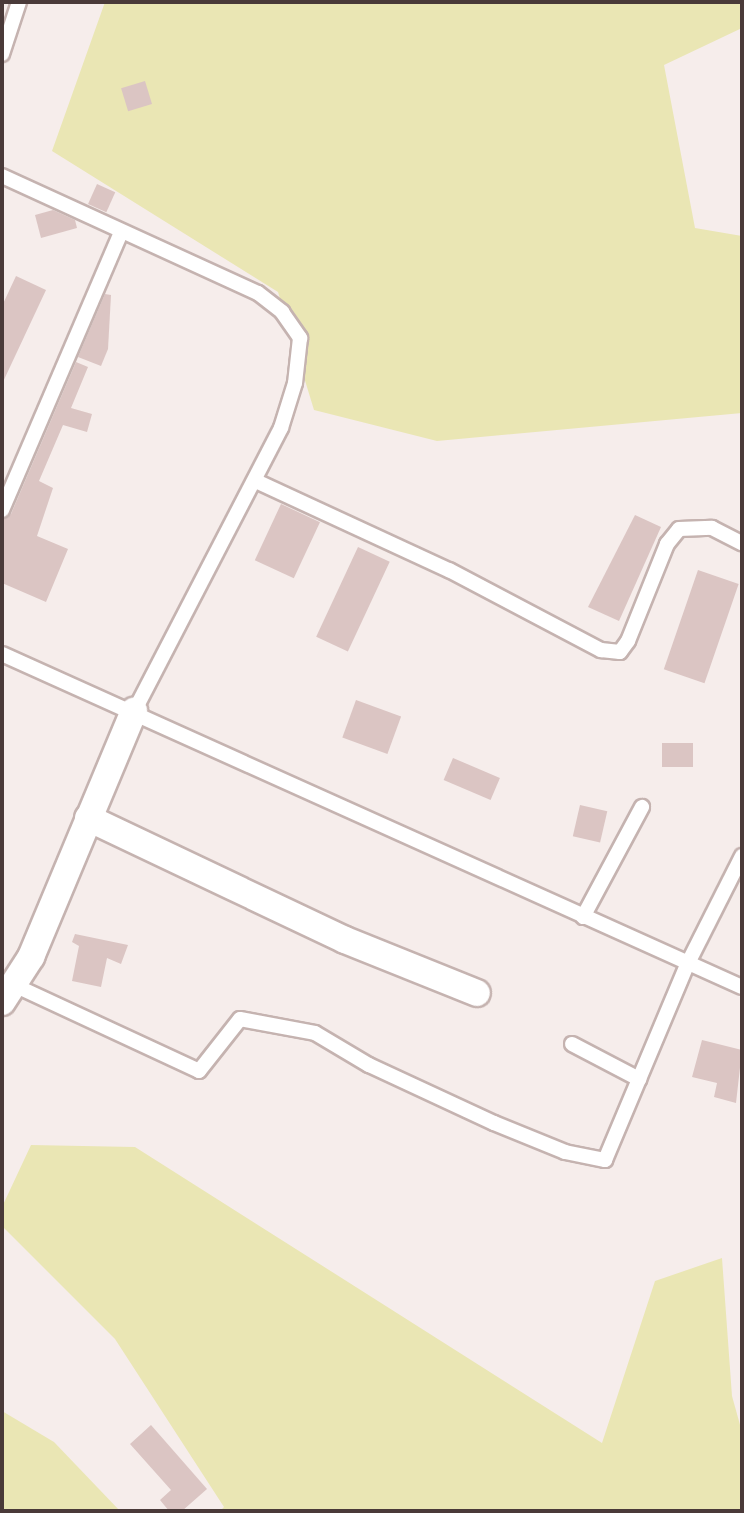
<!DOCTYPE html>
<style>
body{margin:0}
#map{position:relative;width:744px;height:1513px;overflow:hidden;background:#f6edeb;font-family:Inter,sans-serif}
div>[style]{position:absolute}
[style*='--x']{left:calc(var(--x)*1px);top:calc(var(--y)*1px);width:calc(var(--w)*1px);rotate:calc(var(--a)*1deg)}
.green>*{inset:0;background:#eae6b4}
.building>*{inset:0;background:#dbc5c3;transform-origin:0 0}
.roads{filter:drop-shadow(2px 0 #c5b3b0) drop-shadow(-2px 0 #c5b3b0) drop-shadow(0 2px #c5b3b0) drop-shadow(0 -2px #c5b3b0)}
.service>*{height:14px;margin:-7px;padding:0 7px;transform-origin:7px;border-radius:7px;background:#fff}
.minor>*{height:26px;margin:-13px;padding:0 13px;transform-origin:13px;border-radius:13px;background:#fff}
span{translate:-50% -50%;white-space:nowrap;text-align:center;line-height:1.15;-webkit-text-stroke:6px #fff;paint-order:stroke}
.frame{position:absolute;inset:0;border:4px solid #4a3a39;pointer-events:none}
</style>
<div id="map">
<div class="green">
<div style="clip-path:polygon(105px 2px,742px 2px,742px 28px,664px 65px,695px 228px,742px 236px,742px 413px,437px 441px,314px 410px,278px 292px,52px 151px)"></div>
<div style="clip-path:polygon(31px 1145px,135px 1147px,602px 1443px,655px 1281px,722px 1258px,732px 1396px,742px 1432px,742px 1511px,220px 1511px,224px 1507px,115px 1339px,2px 1226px,2px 1207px)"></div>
<div style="clip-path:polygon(2px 1411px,54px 1442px,120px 1511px,2px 1511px)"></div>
</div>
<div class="building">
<div style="left:145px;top:81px;width:24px;height:25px;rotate:73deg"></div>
<div style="left:97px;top:184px;width:20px;height:22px;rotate:24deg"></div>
<div style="clip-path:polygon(53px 210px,75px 220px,77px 228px,41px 238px,35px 215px)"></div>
<div style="clip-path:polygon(16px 276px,46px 290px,2px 384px,2px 306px)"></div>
<div style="clip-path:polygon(105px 294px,111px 295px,108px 349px,101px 366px,78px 357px)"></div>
<div style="clip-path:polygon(76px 362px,88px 367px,71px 408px,92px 414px,87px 432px,63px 425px,39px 481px,53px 488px,37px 536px,68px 549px,46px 602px,2px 583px,2px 520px,11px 514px)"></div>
<div style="left:281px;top:504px;width:43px;height:62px;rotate:25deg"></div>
<div style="clip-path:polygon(635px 515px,661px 527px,619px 621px,588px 607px)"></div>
<div style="left:358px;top:547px;width:35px;height:99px;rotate:25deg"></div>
<div style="left:698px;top:570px;width:43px;height:105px;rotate:19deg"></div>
<div style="left:356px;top:700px;width:48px;height:40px;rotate:20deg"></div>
<div style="left:662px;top:743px;width:31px;height:24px"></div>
<div style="left:453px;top:758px;width:51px;height:24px;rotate:23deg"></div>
<div style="left:580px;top:805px;width:28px;height:32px;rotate:13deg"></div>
<div style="clip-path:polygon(75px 934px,128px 945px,121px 964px,107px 958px,101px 987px,72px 981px,79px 946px,72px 942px)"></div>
<div style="clip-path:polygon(702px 1040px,742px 1050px,736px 1103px,714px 1097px,717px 1083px,692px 1077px)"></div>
<div style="clip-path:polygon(151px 1425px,207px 1489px,182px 1511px,169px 1511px,160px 1500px,171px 1490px,130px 1444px)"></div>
</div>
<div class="roads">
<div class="service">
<div style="--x:2;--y:54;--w:55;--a:-71.9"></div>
<div style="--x:2;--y:176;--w:281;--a:24.6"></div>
<div style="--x:258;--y:293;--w:31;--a:38"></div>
<div style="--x:282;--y:312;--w:32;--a:55"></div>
<div style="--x:300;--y:338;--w:45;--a:96.3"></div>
<div style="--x:295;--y:383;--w:47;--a:107.3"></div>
<div style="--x:281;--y:428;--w:319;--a:117.4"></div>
<div style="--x:256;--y:481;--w:213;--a:24.8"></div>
<div style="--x:449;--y:570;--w:172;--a:27.8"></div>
<div style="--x:601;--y:650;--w:19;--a:6"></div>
<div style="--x:620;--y:652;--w:14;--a:-54"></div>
<div style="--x:628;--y:641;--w:105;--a:-68.1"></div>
<div style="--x:667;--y:544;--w:19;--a:-51"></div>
<div style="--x:679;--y:529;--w:33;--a:-2"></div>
<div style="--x:712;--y:528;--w:34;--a:27"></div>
<div style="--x:2;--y:510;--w:302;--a:-66.8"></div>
<div style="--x:2;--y:654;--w:811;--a:24.23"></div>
<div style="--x:583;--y:917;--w:125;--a:-61.8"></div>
<div style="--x:14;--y:985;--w:204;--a:24.9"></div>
<div style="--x:199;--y:1071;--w:66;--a:-51.7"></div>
<div style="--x:240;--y:1019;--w:76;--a:10.6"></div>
<div style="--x:315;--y:1033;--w:63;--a:30.7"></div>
<div style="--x:369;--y:1065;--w:138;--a:24.9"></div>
<div style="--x:494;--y:1123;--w:77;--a:22.2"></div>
<div style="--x:565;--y:1152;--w:41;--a:11.3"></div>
<div style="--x:605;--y:1160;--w:214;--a:-67.2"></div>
<div style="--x:688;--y:963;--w:120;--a:-63.2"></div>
<div style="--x:572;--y:1044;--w:76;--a:27.6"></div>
</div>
<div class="minor">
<div style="--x:88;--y:818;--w:284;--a:25.4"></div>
<div style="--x:345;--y:940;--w:142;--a:21.9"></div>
<div style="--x:2;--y:1002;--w:54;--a:-57.2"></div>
<div style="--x:31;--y:957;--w:267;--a:-67.3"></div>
</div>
</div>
<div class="frame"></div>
</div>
